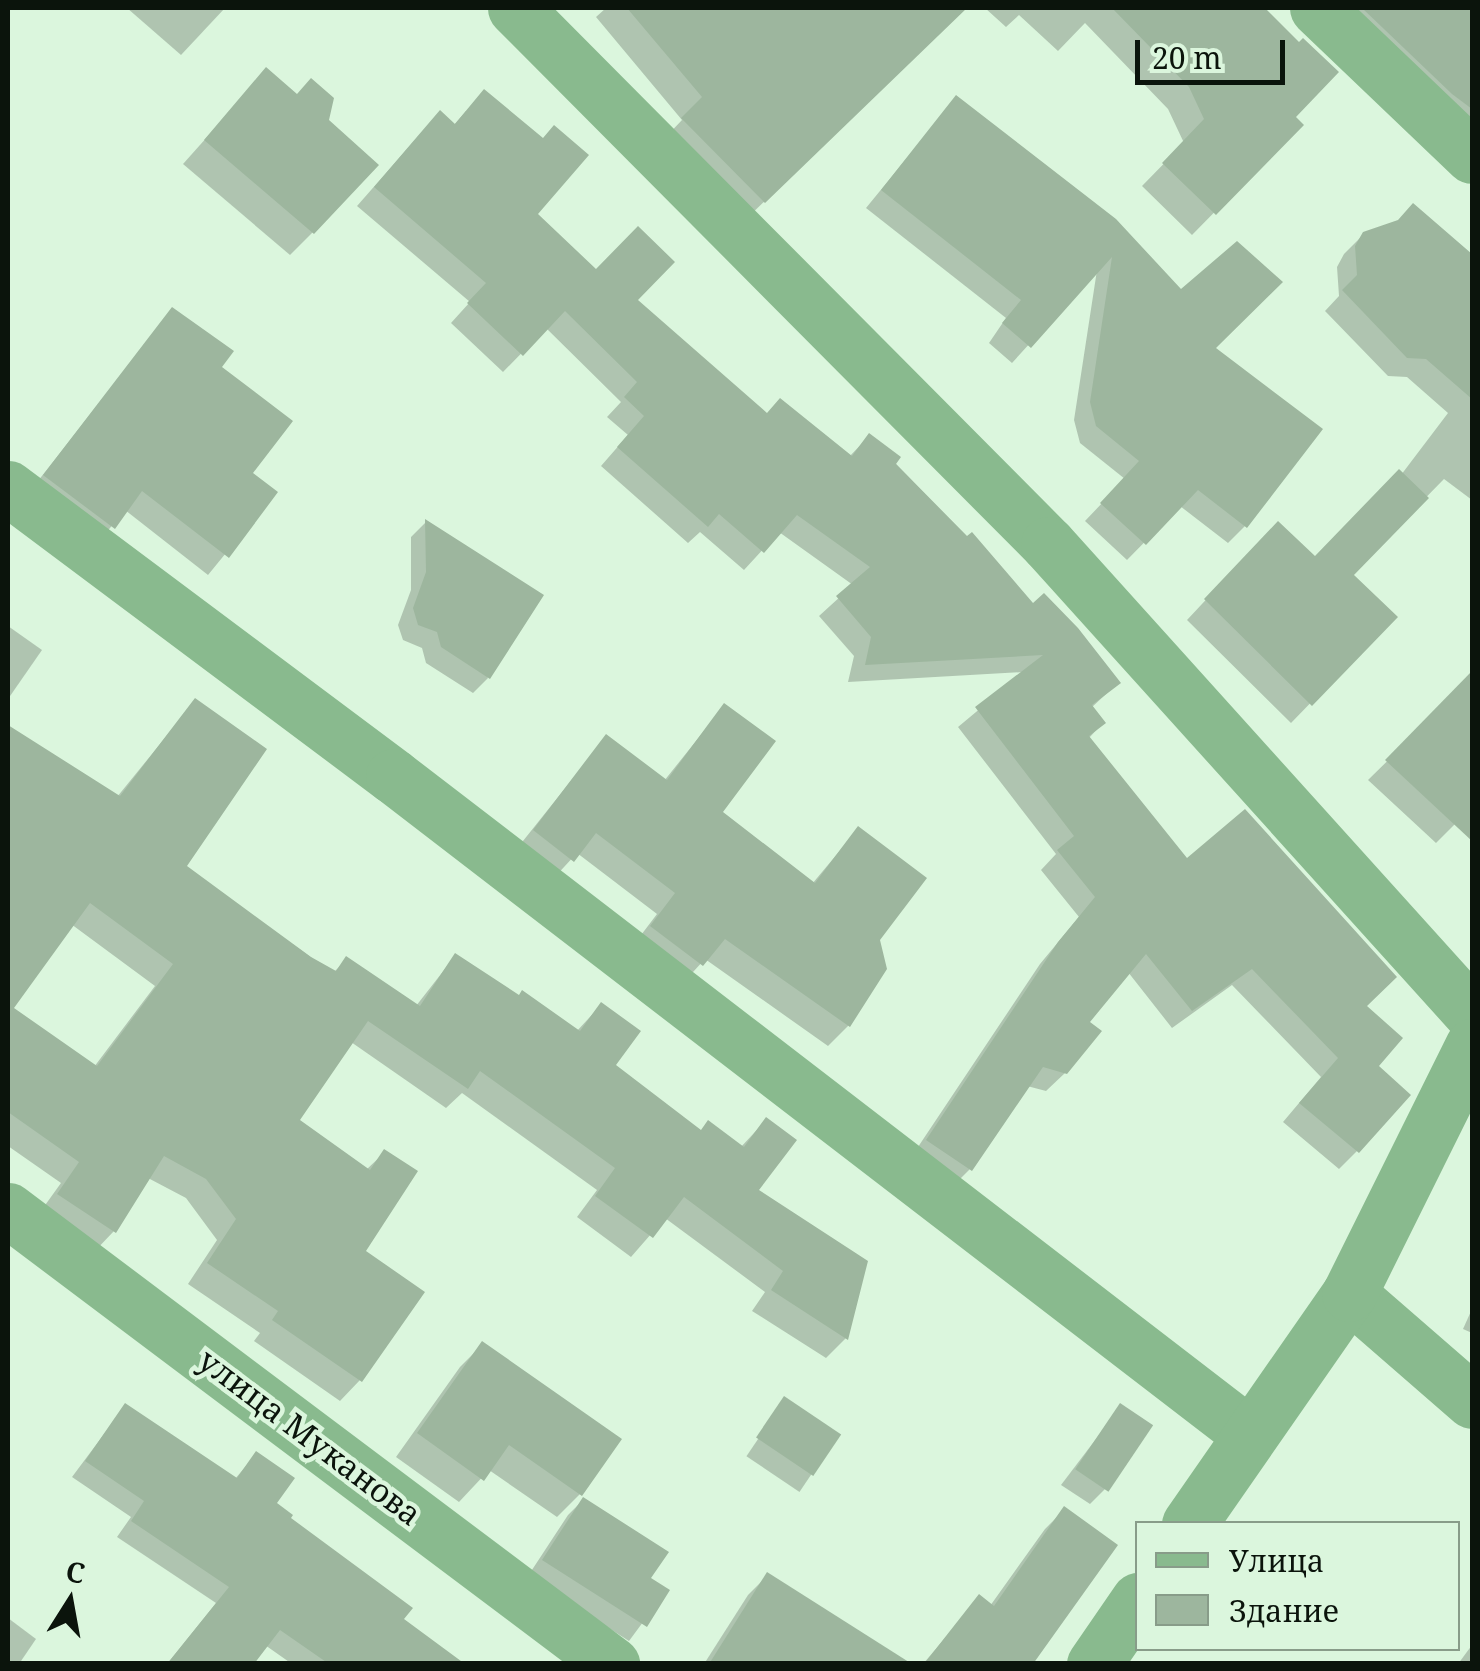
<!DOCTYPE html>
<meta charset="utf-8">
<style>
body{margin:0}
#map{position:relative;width:1480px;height:1671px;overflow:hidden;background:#dbf6dd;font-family:"Noto Serif",serif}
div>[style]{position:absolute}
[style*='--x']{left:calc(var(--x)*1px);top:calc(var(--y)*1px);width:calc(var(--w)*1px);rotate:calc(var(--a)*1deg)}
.shadow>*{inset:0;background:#0003;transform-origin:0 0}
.building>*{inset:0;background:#9db69e;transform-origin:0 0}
.minor>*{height:55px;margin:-27.5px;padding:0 27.5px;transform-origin:27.5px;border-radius:27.5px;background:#89ba8e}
span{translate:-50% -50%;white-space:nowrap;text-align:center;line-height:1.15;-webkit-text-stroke:9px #dbf6dd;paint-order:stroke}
.street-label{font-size:32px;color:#0b140c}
.frame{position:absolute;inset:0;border:10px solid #0b140c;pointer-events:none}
.legend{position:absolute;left:1135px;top:1521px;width:325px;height:130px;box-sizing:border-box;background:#dbf6dd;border:2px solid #889c89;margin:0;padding:12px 18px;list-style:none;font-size:30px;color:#0b140c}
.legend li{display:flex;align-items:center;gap:20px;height:50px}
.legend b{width:50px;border:2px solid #889c89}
.north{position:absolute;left:20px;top:1551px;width:100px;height:100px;-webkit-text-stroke:8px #dbf6dd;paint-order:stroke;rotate:11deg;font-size:28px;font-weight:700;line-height:40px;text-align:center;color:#0b140c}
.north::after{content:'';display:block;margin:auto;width:35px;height:45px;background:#0b140c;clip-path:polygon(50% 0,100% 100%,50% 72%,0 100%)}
.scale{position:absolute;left:1135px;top:40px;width:150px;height:45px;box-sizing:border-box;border:5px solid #0b140c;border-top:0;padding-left:12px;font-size:30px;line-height:35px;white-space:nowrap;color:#0b140c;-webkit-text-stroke:8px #dbf6dd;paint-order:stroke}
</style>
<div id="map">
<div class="shadow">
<div style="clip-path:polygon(127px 8px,225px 8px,181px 55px)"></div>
<div style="clip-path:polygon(606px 8px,806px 8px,816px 19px,827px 8px,964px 8px,742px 223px,662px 141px,682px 120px,596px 17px)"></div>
<div style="clip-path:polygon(985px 8px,1261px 8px,1299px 46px,1292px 118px,1300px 125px,1192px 235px,1142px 186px,1184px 143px,1168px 109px,1085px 23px,1058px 51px,1019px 15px,1006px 27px)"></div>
<div style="clip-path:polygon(1335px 8px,1472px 8px,1472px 138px)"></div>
<div style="clip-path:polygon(266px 71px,313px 232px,290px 255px,183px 164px)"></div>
<div style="clip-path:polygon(956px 98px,1213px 348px,1245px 526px,1228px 543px,1180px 506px,1127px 560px,1085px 521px,1125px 479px,1080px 443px,1074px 420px,1097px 270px,1012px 363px,989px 343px,1006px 318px,866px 208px)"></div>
<div style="clip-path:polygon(466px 111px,534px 215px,596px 272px,765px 416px,849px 457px,869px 436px,1033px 606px,1118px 683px,1091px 708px,1103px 723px,1088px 739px,1187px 862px,1363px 1007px,1375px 1066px,1357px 1151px,1339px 1169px,1283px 1122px,1321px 1077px,1232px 985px,1172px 1028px,1128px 972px,1087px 1023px,1065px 1073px,1046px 1091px,1027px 1086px,970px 1169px,952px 1187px,910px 1159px,1040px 964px,1079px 917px,1041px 870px,1056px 854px,958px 727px,1024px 672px,848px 682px,854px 656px,819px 616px,853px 585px,779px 532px,744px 570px,700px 532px,688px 543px,601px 466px,628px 435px,607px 417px,621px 402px,546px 328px,503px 372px,451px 323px,470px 302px,357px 206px,422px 132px,453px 126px)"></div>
<div style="clip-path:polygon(1413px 206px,1472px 259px,1472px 500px,1444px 479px,1350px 575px,1394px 617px,1291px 723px,1187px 620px,1259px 543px,1315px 559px,1401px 475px,1448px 413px,1407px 377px,1388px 376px,1325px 311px,1339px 296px,1337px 267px,1344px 254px,1364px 234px,1396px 223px)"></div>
<div style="clip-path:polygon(172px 310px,219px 368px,250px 473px,275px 493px,208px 575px,125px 510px,95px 546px,27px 495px)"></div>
<div style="clip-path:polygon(426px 522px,488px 678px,473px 693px,426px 663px,422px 648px,403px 640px,398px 625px,411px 590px,411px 537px)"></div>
<div style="clip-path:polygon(8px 626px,42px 650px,8px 699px)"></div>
<div style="clip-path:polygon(1472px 678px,1472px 828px,1456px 823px,1436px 843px,1368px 780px)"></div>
<div style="clip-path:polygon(evenodd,195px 701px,183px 866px,333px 973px,347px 959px,416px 1006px,455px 956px,576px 1032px,601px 1005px,612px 1065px,700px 1132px,740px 1148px,766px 1120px,755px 1191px,846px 1338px,826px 1358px,752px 1311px,765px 1292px,665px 1218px,631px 1257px,577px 1217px,597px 1190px,462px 1093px,446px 1108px,351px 1042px,297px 1121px,366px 1170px,385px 1152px,363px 1252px,360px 1380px,340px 1401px,254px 1341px,260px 1333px,188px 1284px,217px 1240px,186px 1198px,148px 1178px,114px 1231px,94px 1252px,38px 1215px,61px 1183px,8px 1146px,8px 728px,117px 797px,195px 701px,71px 924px,155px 986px,94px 1067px,10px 1008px,71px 924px)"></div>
<div style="clip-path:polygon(724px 706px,719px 813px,812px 884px,858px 829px,884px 969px,848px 1026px,828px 1046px,705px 959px,681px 985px,632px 947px,657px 914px,577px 853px,552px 880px,515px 851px,606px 737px,664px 781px)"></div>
<div style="clip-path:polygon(1472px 1309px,1472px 1333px,1463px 1329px)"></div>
<div style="clip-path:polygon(483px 1344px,580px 1494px,557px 1517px,489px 1470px,459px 1502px,396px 1457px,460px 1367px)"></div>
<div style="left:785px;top:1399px;width:64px;height:69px;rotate:34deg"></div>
<div style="clip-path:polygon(125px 1406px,235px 1479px,256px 1454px,274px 1504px,287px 1519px,401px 1619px,461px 1664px,292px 1664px,265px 1645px,251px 1664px,167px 1664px,216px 1603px,117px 1537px,131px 1517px,72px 1477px)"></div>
<div style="clip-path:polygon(1121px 1406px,1105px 1489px,1090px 1504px,1061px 1485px)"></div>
<div style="clip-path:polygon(583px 1500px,648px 1579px,666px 1591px,629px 1641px,528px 1576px,568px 1515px)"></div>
<div style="clip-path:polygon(1064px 1510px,1026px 1664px,923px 1664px,979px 1598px,990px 1606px,1045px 1529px)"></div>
<div style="clip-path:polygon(767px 1576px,907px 1664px,704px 1664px,748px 1595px)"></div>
<div style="clip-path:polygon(8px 1618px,36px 1639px,19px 1664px,8px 1664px)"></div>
<div style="clip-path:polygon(1472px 1645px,1472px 1664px,1458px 1664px)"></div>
</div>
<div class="building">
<div style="clip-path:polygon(627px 8px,967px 8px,765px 203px,681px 118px,702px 97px)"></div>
<div style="clip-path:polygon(1112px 8px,1265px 8px,1299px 42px,1303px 38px,1339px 72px,1296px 117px,1304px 125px,1216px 215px,1162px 163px,1204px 119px,1189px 87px)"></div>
<div style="clip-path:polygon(1362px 8px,1472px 8px,1472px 109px,1452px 94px)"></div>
<div style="clip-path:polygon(266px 67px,297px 94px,311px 78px,334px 98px,329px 120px,379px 165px,314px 234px,204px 140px)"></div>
<div style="clip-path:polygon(484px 89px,543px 138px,554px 125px,589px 155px,538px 214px,596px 269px,638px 226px,675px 262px,638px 300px,767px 413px,780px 398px,852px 456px,869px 433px,901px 457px,896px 464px,967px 536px,972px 532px,1033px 603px,1044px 593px,1078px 628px,1121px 683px,1092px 705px,1106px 723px,1089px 736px,1187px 858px,1245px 809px,1397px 977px,1367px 1006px,1403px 1038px,1379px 1066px,1411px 1095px,1359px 1153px,1299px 1103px,1338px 1058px,1252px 969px,1192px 1011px,1146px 954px,1090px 1022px,1102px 1031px,1067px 1074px,1043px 1067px,972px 1171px,926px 1140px,1058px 942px,1095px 897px,1057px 850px,1074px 836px,975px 707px,1043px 655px,865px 665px,871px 637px,836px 596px,870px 567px,797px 515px,764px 553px,719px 514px,708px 527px,617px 447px,644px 416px,624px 397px,637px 382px,565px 311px,523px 356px,467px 303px,486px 283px,374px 187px,440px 110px,455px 124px)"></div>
<div style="clip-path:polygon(956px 95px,1116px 219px,1181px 289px,1237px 241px,1283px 282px,1216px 348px,1323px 429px,1247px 528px,1198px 490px,1146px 545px,1100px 503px,1139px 461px,1096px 426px,1090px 402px,1112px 257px,1031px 348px,1002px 323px,1021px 300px,881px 190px)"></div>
<div style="clip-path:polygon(1413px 203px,1472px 254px,1472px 399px,1426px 359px,1407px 358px,1342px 290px,1357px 275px,1355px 246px,1363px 232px,1398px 220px)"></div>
<div style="clip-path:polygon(172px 307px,234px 351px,222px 367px,293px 421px,253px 473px,278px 492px,229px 558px,142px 491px,115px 529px,43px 475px)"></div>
<div style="clip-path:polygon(1399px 469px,1429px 498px,1354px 575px,1398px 617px,1312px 706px,1204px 599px,1278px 521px,1315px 556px)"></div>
<div style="clip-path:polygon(425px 519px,544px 595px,490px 679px,441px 647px,437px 632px,418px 625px,413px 608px,426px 572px)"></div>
<div style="clip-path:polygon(1472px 671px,1472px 841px,1385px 760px)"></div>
<div style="clip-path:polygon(evenodd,195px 698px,267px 749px,187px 866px,311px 957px,336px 971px,346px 956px,420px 1006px,455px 953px,519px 995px,522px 990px,580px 1031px,601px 1002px,641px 1031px,616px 1065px,701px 1130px,708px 1120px,744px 1147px,766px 1117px,797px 1140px,759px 1190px,868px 1261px,848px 1340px,771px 1290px,783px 1271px,684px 1197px,653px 1238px,595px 1196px,615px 1168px,480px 1071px,468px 1089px,368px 1021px,300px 1120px,370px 1170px,384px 1149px,418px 1171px,366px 1251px,425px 1292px,362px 1382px,272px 1320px,278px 1311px,207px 1263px,236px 1219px,206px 1179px,164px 1156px,116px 1233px,57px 1194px,79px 1162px,8px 1112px,8px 725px,120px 796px,195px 698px,90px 903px,173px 964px,97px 1066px,14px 1008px,90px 903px)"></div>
<div style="clip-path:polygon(724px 703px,776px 741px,723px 812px,815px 883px,858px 826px,927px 878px,880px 940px,887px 969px,850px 1027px,725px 939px,703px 966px,650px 926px,675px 893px,596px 833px,574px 862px,533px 830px,606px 734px,667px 780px)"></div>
<div style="clip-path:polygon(482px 1341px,622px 1439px,582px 1496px,509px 1445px,484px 1481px,417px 1433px)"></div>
<div style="left:784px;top:1396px;width:69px;height:50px;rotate:34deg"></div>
<div style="clip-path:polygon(125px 1403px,237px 1478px,256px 1451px,295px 1478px,277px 1503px,293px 1515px,291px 1518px,413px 1608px,404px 1619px,465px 1664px,329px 1664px,280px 1630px,254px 1664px,167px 1664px,229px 1587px,131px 1521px,144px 1501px,85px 1461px)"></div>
<div style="left:1120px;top:1403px;width:40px;height:80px;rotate:34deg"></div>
<div style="clip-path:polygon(583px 1497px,669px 1552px,651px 1578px,670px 1590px,647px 1627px,542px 1560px)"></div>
<div style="clip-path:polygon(1064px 1506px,1118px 1545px,1033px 1664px,924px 1664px,979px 1594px,994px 1606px)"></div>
<div style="clip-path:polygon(767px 1572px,912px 1664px,709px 1664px)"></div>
</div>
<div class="minor">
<div style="--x:515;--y:8;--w:756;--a:45.16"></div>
<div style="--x:1048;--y:544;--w:633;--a:47.95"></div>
<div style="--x:1317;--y:8;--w:214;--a:43.7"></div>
<div style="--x:8;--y:488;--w:481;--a:36.8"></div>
<div style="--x:393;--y:776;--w:1080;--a:37.55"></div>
<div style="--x:8;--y:1210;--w:756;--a:36.93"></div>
<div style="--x:1349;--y:1294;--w:163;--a:41"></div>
<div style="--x:1189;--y:1524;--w:280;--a:-55.2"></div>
<div style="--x:1349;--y:1294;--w:277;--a:-63.6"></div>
<div style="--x:1094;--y:1664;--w:78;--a:-55.5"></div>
</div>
<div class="street-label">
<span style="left:310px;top:1437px;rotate:37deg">улица Муканова</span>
</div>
<div class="frame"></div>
<ul class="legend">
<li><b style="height:12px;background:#89ba8e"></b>Улица</li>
<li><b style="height:28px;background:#9db69e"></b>Здание</li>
</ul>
<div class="north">С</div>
<div class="scale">20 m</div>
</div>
